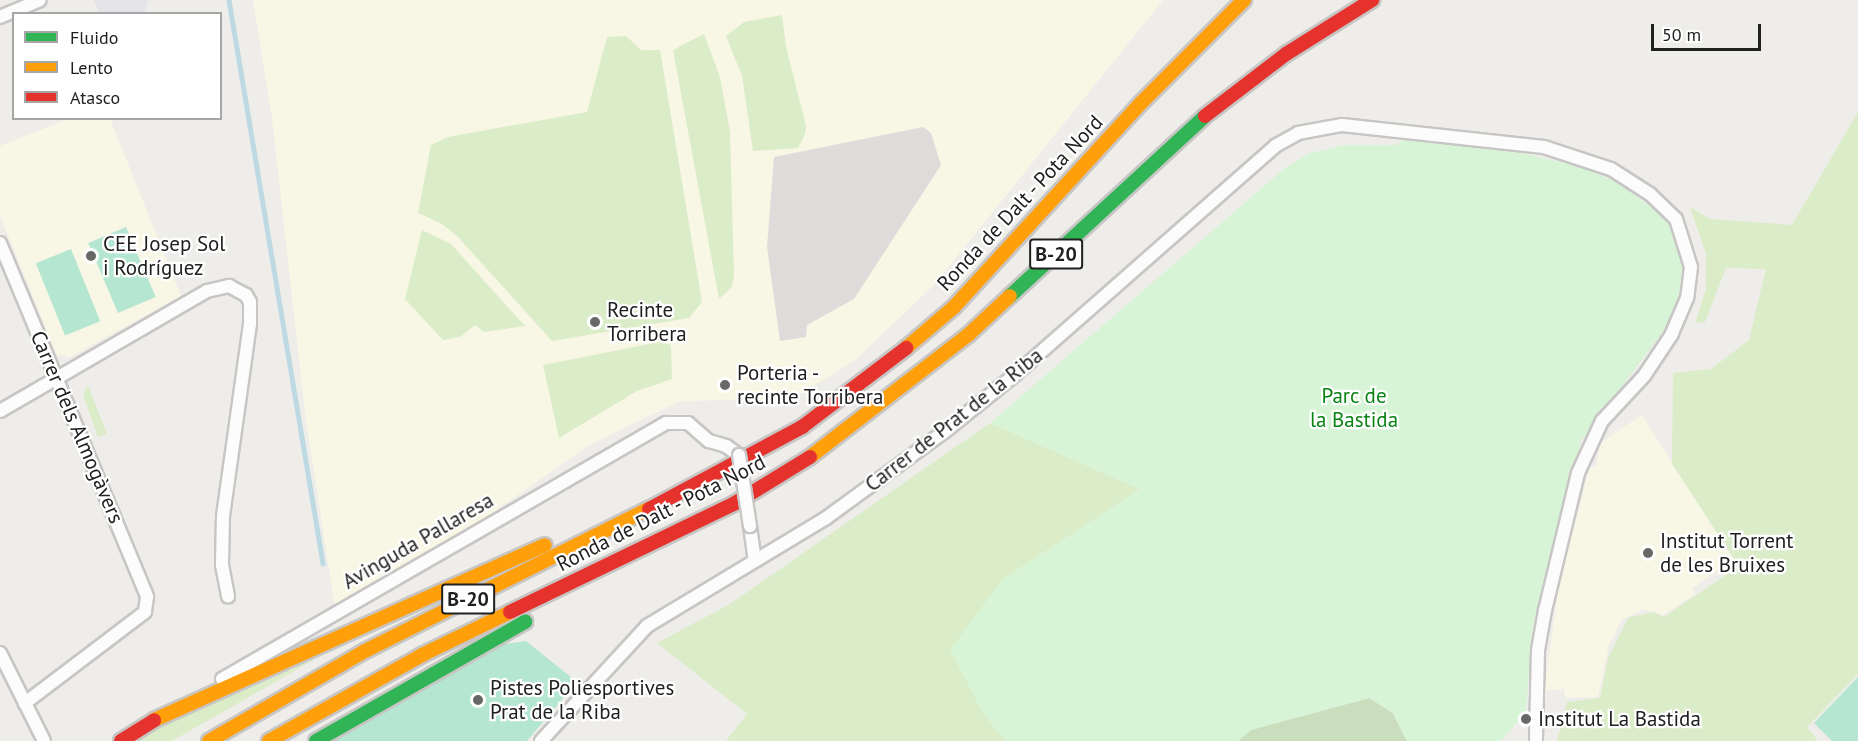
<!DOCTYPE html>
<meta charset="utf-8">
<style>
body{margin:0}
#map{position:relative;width:1858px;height:741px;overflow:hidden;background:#efede9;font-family:"PT Sans",sans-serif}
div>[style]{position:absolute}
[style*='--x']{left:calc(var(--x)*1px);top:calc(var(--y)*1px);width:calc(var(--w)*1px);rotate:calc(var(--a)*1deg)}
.education>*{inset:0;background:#f8f7e5}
.religious>*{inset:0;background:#dddcda}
.grass>*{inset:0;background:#dbecc8}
.forest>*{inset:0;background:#cadebe}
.park>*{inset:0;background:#d8f4d7}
.pitch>*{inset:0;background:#b4e6d1;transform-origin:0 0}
.plaza>*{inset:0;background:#e4e3e8}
.stream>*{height:4.5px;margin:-2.25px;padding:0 2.25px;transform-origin:2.25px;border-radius:2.25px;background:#bddae2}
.roads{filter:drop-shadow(2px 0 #c7c6c5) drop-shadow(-2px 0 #c7c6c5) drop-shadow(0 2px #c7c6c5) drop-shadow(0 -2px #c7c6c5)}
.street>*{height:12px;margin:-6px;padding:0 6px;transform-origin:6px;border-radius:6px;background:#fdfcfc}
.fast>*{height:14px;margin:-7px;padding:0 7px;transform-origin:7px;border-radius:7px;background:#30b455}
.slow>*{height:14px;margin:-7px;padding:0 7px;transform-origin:7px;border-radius:7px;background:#ff9f0a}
.jam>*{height:14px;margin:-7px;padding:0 7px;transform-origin:7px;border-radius:7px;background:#e5322d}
.bridges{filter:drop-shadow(2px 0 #c7c6c5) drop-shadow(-2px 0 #c7c6c5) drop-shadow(0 2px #c7c6c5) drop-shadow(0 -2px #c7c6c5)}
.street-bridge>*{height:12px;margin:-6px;padding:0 6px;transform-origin:6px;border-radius:6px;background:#fdfcfc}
.dots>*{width:16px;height:16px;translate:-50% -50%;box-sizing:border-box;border:3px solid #fff;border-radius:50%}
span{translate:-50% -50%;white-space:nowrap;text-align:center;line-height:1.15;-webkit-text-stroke:4.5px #fff;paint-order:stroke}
.shield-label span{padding:2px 4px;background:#fff;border:2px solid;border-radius:4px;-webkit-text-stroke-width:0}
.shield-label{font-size:20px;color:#202020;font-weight:700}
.street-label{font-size:21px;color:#202020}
.poi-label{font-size:21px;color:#202020}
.left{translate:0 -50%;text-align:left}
.park-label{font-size:21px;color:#0a8315}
.legend{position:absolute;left:12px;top:12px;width:210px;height:108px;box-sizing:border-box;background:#fff;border:2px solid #a6a6a6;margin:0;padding:8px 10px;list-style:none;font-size:18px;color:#202020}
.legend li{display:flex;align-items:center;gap:12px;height:30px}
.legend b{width:30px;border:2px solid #a6a6a6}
.scale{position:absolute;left:1651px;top:24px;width:110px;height:27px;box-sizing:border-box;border:3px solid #202020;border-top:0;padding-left:8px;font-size:18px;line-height:21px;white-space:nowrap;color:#202020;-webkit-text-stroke:4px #fff;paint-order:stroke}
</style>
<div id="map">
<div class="education">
<div style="clip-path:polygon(253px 0,1163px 0,935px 284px,854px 361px,792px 399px,680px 401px,589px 445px,407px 573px,335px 608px,305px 413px,272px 118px)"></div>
<div style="clip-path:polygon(68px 119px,110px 119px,181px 296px,70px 357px,57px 355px,0 216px,0 146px)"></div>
<div style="clip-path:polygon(1642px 415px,1734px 560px,1692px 588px,1695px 594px,1663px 615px,1643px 609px,1622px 620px,1609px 645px,1598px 697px,1565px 698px,1564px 689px,1544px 691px,1559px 585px,1590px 466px,1596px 467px,1600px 443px)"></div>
</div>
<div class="religious">
<div style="clip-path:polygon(923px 127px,931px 133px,941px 165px,854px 299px,807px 325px,806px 337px,780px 341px,767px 247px,774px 157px)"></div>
</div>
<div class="grass">
<div style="clip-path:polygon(782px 15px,786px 47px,806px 126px,805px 134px,798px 148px,753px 151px,742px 76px,726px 36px,744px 22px)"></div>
<div style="clip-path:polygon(704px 34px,720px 77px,730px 132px,734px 275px,732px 287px,719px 299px,673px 50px)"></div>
<div style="clip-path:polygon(626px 36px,641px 50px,660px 50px,702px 302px,689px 318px,552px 341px,457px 236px,442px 224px,418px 213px,431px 145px,448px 137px,587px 112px,607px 37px)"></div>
<div style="clip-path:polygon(1858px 112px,1858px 674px,1807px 727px,1818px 741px,1557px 741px,1567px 702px,1600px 698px,1608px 658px,1628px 618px,1653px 612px,1664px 617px,1739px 566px,1672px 464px,1673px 373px,1711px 369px,1749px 340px,1766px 269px,1726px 268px,1705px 322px,1695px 323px,1706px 289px,1706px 254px,1690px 207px,1710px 219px,1792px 225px)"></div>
<div style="clip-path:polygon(422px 230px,451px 244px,525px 326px,484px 332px,475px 325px,460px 337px,443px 340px,405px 299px)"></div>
<div style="clip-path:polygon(659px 342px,671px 345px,672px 379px,637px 391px,559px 438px,543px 365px)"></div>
<div style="clip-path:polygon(88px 385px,107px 434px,98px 437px,83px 395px)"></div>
<div style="clip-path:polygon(990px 423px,1140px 489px,1002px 580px,983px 713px,1006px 741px,726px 741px,747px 714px,657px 643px,730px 604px)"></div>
<div style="clip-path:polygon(317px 658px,172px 741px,136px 741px,158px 728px)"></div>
</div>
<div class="forest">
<div style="clip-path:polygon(1369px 698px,1393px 713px,1407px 741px,1238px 741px,1251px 730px)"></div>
</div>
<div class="park">
<div style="clip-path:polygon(1407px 138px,1521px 153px,1586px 168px,1620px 184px,1667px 219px,1683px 259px,1684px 278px,1670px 322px,1581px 441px,1532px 630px,1526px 712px,1501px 741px,1407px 741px,1393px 713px,1369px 698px,1251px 730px,1238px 741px,1006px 741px,983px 713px,950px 650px,1002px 580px,1140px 489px,990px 423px,1285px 168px,1310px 153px,1345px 145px,1396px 145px)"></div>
</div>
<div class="pitch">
<div style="left:126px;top:227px;width:76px;height:41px;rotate:67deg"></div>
<div style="left:71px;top:249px;width:78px;height:38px;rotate:68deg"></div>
<div style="clip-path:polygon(526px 641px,577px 682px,527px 741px,327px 741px,498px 645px)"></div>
<div style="clip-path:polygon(1858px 677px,1858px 741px,1832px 741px,1814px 723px)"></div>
</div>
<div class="plaza">
<div style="clip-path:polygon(94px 0,148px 0,144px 13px,100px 14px)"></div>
</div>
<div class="stream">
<div style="--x:229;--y:0;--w:571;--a:80.52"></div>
</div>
<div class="roads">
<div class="street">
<div style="--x:0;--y:17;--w:43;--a:-23"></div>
<div style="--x:0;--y:243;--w:383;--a:67.4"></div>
<div style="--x:147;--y:597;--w:15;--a:98"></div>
<div style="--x:145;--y:612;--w:151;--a:142.8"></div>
<div style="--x:0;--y:411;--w:239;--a:-30.1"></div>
<div style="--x:207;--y:291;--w:23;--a:-13"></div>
<div style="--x:229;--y:286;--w:19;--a:28"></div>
<div style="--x:246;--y:295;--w:8;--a:60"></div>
<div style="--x:250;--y:302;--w:22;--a:90"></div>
<div style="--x:250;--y:324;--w:194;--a:98"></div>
<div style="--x:223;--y:516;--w:49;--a:91.2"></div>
<div style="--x:222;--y:565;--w:32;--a:79"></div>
<div style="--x:750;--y:526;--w:34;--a:82"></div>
<div style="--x:0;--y:653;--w:98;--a:63.4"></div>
<div style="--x:222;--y:679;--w:513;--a:-29.97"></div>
<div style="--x:666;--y:423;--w:22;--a:0"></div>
<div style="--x:688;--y:423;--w:28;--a:41"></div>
<div style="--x:709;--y:441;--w:18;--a:16"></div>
<div style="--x:726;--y:446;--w:16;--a:35"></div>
<div style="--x:541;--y:741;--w:156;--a:-47.3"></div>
<div style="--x:647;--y:626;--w:209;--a:-31.1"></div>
<div style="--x:826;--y:518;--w:146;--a:-36.1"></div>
<div style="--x:944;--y:432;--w:94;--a:-38.9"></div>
<div style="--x:1017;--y:373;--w:344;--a:-41.3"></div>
<div style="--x:1275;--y:146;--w:26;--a:-29"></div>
<div style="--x:1298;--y:133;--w:45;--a:-10.3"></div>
<div style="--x:1342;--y:125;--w:203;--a:6.2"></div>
<div style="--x:1544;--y:147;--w:71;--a:18.2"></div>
<div style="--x:1611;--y:169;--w:46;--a:32.7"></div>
<div style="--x:1650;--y:194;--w:36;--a:44"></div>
<div style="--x:1676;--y:219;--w:50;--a:72.6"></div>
<div style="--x:1691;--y:267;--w:31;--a:97"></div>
<div style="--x:1687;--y:298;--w:39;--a:113"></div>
<div style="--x:1672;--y:334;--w:50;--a:123.7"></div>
<div style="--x:1644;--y:376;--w:62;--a:133"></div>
<div style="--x:1602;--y:421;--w:57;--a:114.8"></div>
<div style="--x:1578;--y:473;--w:141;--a:103.5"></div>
<div style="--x:1545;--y:610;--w:41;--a:99.9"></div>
<div style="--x:1538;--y:650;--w:91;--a:91.3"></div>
</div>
<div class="fast">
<div style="--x:1010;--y:296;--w:265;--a:-42.7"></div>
<div style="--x:316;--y:741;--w:241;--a:-29.7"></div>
</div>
<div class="slow">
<div style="--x:906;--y:348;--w:63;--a:-40.5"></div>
<div style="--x:954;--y:307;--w:277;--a:-47.5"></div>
<div style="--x:1141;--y:103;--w:146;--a:-45"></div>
<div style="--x:810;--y:457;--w:200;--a:-37.7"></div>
<div style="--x:968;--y:335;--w:57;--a:-42.9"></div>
<div style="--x:154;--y:720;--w:428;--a:-24.1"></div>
<div style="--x:209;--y:741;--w:180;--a:-30"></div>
<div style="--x:365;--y:651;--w:318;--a:-26.6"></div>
<div style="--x:269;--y:741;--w:176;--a:-29.3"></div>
<div style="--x:422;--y:655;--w:98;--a:-26"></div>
</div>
<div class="jam">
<div style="--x:1205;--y:116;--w:102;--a:-37.4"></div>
<div style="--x:1286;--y:54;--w:102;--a:-32.1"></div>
<div style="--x:649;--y:509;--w:174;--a:-28.2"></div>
<div style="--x:802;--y:427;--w:131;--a:-37.2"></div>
<div style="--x:510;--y:612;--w:250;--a:-25.8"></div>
<div style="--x:735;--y:503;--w:88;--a:-31.5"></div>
<div style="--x:121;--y:741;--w:39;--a:-32"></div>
</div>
</div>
<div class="bridges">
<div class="street-bridge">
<div style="--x:739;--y:455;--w:72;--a:81.2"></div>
</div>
</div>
<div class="dots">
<div style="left:91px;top:256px;background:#686866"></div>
<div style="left:595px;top:322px;background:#686866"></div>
<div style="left:725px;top:385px;background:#686866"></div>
<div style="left:1648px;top:553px;background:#686866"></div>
<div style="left:478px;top:700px;background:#686866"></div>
<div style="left:1526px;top:719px;background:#686866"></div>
</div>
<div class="shield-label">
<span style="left:1056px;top:254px">B-20</span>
<span style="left:468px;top:599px">B-20</span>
</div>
<div class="street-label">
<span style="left:1020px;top:203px;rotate:-47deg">Ronda de Dalt - Pota Nord</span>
<span style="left:954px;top:420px;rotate:-38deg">Carrer de Prat de la Riba</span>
<span style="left:77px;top:427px;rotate:67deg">Carrer dels Almogàvers</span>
<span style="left:661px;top:513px;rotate:-27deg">Ronda de Dalt - Pota Nord</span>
<span style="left:418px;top:541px;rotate:-30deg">Avinguda Pallaresa</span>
</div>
<div class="poi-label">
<span class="left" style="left:103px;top:256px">CEE Josep Sol<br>i Rodríguez</span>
<span class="left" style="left:607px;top:322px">Recinte<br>Torribera</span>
<span class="left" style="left:737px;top:385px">Porteria -<br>recinte Torribera</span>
<span class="left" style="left:1660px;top:553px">Institut Torrent<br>de les Bruixes</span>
<span class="left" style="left:490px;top:700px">Pistes Poliesportives<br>Prat de la Riba</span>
<span class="left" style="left:1538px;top:719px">Institut La Bastida</span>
</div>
<div class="park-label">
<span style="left:1354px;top:408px">Parc de<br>la Bastida</span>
</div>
<ul class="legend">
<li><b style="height:8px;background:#30b455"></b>Fluido</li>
<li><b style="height:8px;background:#ff9f0a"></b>Lento</li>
<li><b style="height:8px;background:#e5322d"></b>Atasco</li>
</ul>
<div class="scale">50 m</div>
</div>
